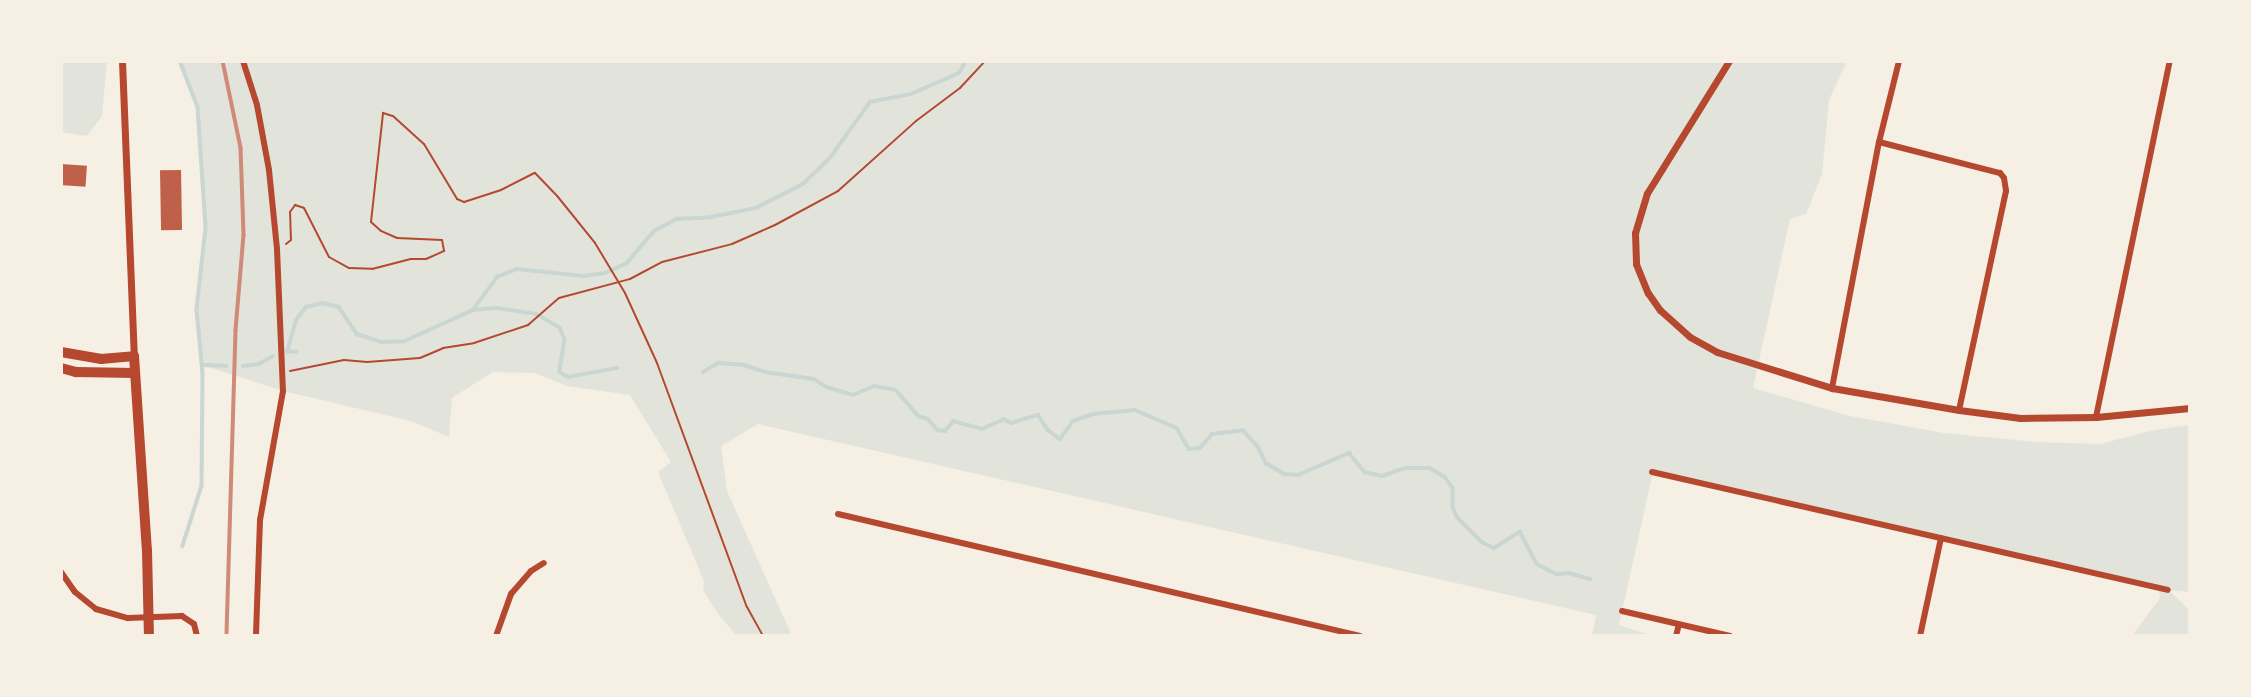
<!DOCTYPE html>
<style>
body{margin:0}
#map{position:relative;width:2251px;height:697px;overflow:hidden;background:#f6efe4;font-family:Jost,sans-serif}
div>[style]{position:absolute}
[style*='--x']{left:calc(var(--x)*1px);top:calc(var(--y)*1px);width:calc(var(--w)*1px);rotate:calc(var(--a)*1deg)}
.green>*{inset:0;background:#e2e4dc}
.stream>*{height:3.5px;margin:-1.75px;padding:0 1.75px;transform-origin:1.75px;border-radius:1.75px;background:#c9d6d2}
.building>*{inset:0;background:#bf614a;transform-origin:0 0}
.path>*{height:2px;margin:-1px;padding:0 1px;transform-origin:1px;border-radius:1px;background:#b5482f}
.minor>*{height:6px;margin:-3px;padding:0 3px;transform-origin:3px;border-radius:3px;background:#b5482f}
.tertiary>*{height:7px;margin:-3.5px;padding:0 3.5px;transform-origin:3.5px;border-radius:3.5px;background:#b5482f}
.trunk>*{height:10px;margin:-5px;padding:0 5px;transform-origin:5px;border-radius:5px;background:#b5482f}
.rail>*{height:3.5px;margin:-1.75px;padding:0 1.75px;transform-origin:1.75px;border-radius:1.75px;background:#cf8b77}
span{translate:-50% -50%;white-space:nowrap;text-align:center;line-height:1.15;-webkit-text-stroke:7px #f6efe4;paint-order:stroke}
.frame{position:absolute;inset:0;border:63px solid #f6efe4;pointer-events:none}
</style>
<div id="map">
<div class="green">
<div style="clip-path:polygon(61px 61px,107px 61px,102px 116px,87px 136px,61px 132px)"></div>
<div style="clip-path:polygon(180px 61px,1847px 61px,1829px 100px,1822px 174px,1806px 214px,1790px 219px,1753px 388px,1850px 416px,1944px 433px,2036px 442px,2100px 444px,2154px 430px,2190px 425px,2190px 592px,2169px 590px,2190px 611px,2190px 636px,2132px 636px,2160px 598px,2158px 587px,1653px 472px,1619px 625px,1653px 636px,1592px 636px,1596px 615px,758px 424px,721px 446px,727px 491px,792px 636px,737px 636px,718px 614px,703px 590px,704px 581px,658px 472px,671px 462px,630px 395px,567px 386px,535px 373px,493px 372px,452px 398px,449px 437px,411px 421px,283px 391px,202px 365px,197px 310px,206px 228px,198px 107px)"></div>
</div>
<div class="stream">
<div style="--x:180;--y:61;--w:49;--a:68.6"></div>
<div style="--x:198;--y:107;--w:121;--a:86.2"></div>
<div style="--x:206;--y:228;--w:82;--a:96.3"></div>
<div style="--x:197;--y:310;--w:64;--a:84.6"></div>
<div style="--x:203;--y:374;--w:112;--a:90.5"></div>
<div style="--x:202;--y:486;--w:63;--a:107.6"></div>
<div style="--x:473;--y:310;--w:24;--a:-5"></div>
<div style="--x:497;--y:308;--w:40;--a:8.5"></div>
<div style="--x:537;--y:314;--w:27;--a:31"></div>
<div style="--x:560;--y:328;--w:12;--a:66"></div>
<div style="--x:565;--y:339;--w:33;--a:99"></div>
<div style="--x:560;--y:372;--w:9;--a:32"></div>
<div style="--x:568;--y:377;--w:50;--a:-10.4"></div>
<div style="--x:297;--y:352;--w:10;--a:180"></div>
<div style="--x:287;--y:352;--w:33;--a:-74"></div>
<div style="--x:296;--y:320;--w:16;--a:-52"></div>
<div style="--x:306;--y:307;--w:17;--a:-13"></div>
<div style="--x:323;--y:303;--w:16;--a:14"></div>
<div style="--x:339;--y:307;--w:32;--a:56"></div>
<div style="--x:357;--y:334;--w:25;--a:18"></div>
<div style="--x:381;--y:342;--w:24;--a:-2"></div>
<div style="--x:405;--y:341;--w:75;--a:-24.5"></div>
<div style="--x:473;--y:310;--w:41;--a:-54"></div>
<div style="--x:497;--y:277;--w:22;--a:-22"></div>
<div style="--x:517;--y:269;--w:67;--a:6"></div>
<div style="--x:584;--y:276;--w:21;--a:-8"></div>
<div style="--x:605;--y:273;--w:24;--a:-24"></div>
<div style="--x:627;--y:263;--w:42;--a:-49.8"></div>
<div style="--x:654;--y:231;--w:26;--a:-28"></div>
<div style="--x:677;--y:219;--w:34;--a:-3"></div>
<div style="--x:711;--y:217;--w:46;--a:-11.3"></div>
<div style="--x:756;--y:208;--w:53;--a:-27.1"></div>
<div style="--x:803;--y:184;--w:37;--a:-44"></div>
<div style="--x:830;--y:158;--w:69;--a:-54.5"></div>
<div style="--x:870;--y:102;--w:42;--a:-11"></div>
<div style="--x:911;--y:94;--w:52;--a:-23.6"></div>
<div style="--x:959;--y:73;--w:14;--a:-60"></div>
<div style="--x:202;--y:365;--w:24;--a:2"></div>
<div style="--x:243;--y:366;--w:16;--a:-7"></div>
<div style="--x:259;--y:364;--w:16;--a:-30"></div>
<div style="--x:703;--y:372;--w:17;--a:-31"></div>
<div style="--x:718;--y:363;--w:26;--a:4"></div>
<div style="--x:744;--y:365;--w:22;--a:18"></div>
<div style="--x:765;--y:372;--w:49;--a:8.1"></div>
<div style="--x:814;--y:379;--w:15;--a:32"></div>
<div style="--x:827;--y:387;--w:27;--a:17"></div>
<div style="--x:853;--y:395;--w:23;--a:-23"></div>
<div style="--x:874;--y:386;--w:22;--a:10"></div>
<div style="--x:896;--y:390;--w:35;--a:49"></div>
<div style="--x:919;--y:416;--w:9;--a:18"></div>
<div style="--x:928;--y:419;--w:15;--a:48"></div>
<div style="--x:938;--y:430;--w:7;--a:8"></div>
<div style="--x:945;--y:431;--w:13;--a:-51"></div>
<div style="--x:953;--y:421;--w:30;--a:15"></div>
<div style="--x:982;--y:429;--w:24;--a:-24"></div>
<div style="--x:1004;--y:419;--w:8;--a:30"></div>
<div style="--x:1011;--y:423;--w:28;--a:-17"></div>
<div style="--x:1038;--y:415;--w:18;--a:56"></div>
<div style="--x:1048;--y:430;--w:15;--a:37"></div>
<div style="--x:1060;--y:439;--w:22;--a:-54"></div>
<div style="--x:1073;--y:421;--w:21;--a:-19"></div>
<div style="--x:1093;--y:414;--w:42;--a:-5.4"></div>
<div style="--x:1135;--y:410;--w:46;--a:23.2"></div>
<div style="--x:1177;--y:428;--w:24;--a:60"></div>
<div style="--x:1189;--y:449;--w:11;--a:-5"></div>
<div style="--x:1200;--y:448;--w:18;--a:-49"></div>
<div style="--x:1212;--y:434;--w:31;--a:-7"></div>
<div style="--x:1243;--y:430;--w:24;--a:48"></div>
<div style="--x:1259;--y:448;--w:17;--a:65"></div>
<div style="--x:1266;--y:463;--w:21;--a:31"></div>
<div style="--x:1284;--y:474;--w:14;--a:4"></div>
<div style="--x:1298;--y:475;--w:56;--a:-23.3"></div>
<div style="--x:1349;--y:453;--w:25;--a:50"></div>
<div style="--x:1365;--y:472;--w:17;--a:13"></div>
<div style="--x:1382;--y:476;--w:24;--a:-19"></div>
<div style="--x:1405;--y:468;--w:25;--a:0"></div>
<div style="--x:1430;--y:468;--w:17;--a:31"></div>
<div style="--x:1445;--y:477;--w:14;--a:54"></div>
<div style="--x:1453;--y:488;--w:19;--a:90"></div>
<div style="--x:1453;--y:507;--w:11;--a:68"></div>
<div style="--x:1457;--y:517;--w:35;--a:45"></div>
<div style="--x:1482;--y:542;--w:13;--a:27"></div>
<div style="--x:1494;--y:548;--w:31;--a:-32"></div>
<div style="--x:1520;--y:532;--w:36;--a:62"></div>
<div style="--x:1537;--y:564;--w:22;--a:27"></div>
<div style="--x:1557;--y:574;--w:12;--a:-5"></div>
<div style="--x:1569;--y:573;--w:22;--a:16"></div>
</div>
<div class="building">
<div style="left:61px;top:164px;width:26px;height:21px;rotate:4deg"></div>
<div style="left:181px;top:170px;width:60px;height:21px;rotate:89deg"></div>
</div>
<div class="path">
<div style="--x:286;--y:244;--w:6;--a:-39"></div>
<div style="--x:291;--y:240;--w:28;--a:-92"></div>
<div style="--x:290;--y:212;--w:9;--a:-54"></div>
<div style="--x:295;--y:205;--w:9;--a:18"></div>
<div style="--x:304;--y:208;--w:55;--a:63"></div>
<div style="--x:329;--y:257;--w:23;--a:29"></div>
<div style="--x:349;--y:268;--w:23;--a:2"></div>
<div style="--x:372;--y:269;--w:40;--a:-14.4"></div>
<div style="--x:411;--y:259;--w:15;--a:0"></div>
<div style="--x:426;--y:259;--w:20;--a:-24"></div>
<div style="--x:444;--y:251;--w:11;--a:-100"></div>
<div style="--x:442;--y:240;--w:45;--a:-177.5"></div>
<div style="--x:397;--y:238;--w:17;--a:-156"></div>
<div style="--x:381;--y:231;--w:13;--a:-138"></div>
<div style="--x:371;--y:222;--w:110;--a:-83.7"></div>
<div style="--x:383;--y:113;--w:10;--a:17"></div>
<div style="--x:393;--y:116;--w:42;--a:42.1"></div>
<div style="--x:424;--y:144;--w:64;--a:59"></div>
<div style="--x:457;--y:199;--w:8;--a:23"></div>
<div style="--x:464;--y:202;--w:39;--a:-18"></div>
<div style="--x:501;--y:190;--w:38;--a:-27"></div>
<div style="--x:535;--y:173;--w:33;--a:46"></div>
<div style="--x:558;--y:197;--w:59;--a:51.2"></div>
<div style="--x:595;--y:243;--w:58;--a:59"></div>
<div style="--x:625;--y:293;--w:77;--a:65.4"></div>
<div style="--x:657;--y:363;--w:260;--a:69.8"></div>
<div style="--x:747;--y:607;--w:33;--a:61"></div>
<div style="--x:290;--y:371;--w:55;--a:-11.5"></div>
<div style="--x:344;--y:360;--w:23;--a:5"></div>
<div style="--x:367;--y:362;--w:53;--a:-4.3"></div>
<div style="--x:420;--y:358;--w:25;--a:-23"></div>
<div style="--x:443;--y:348;--w:31;--a:-9"></div>
<div style="--x:474;--y:343;--w:57;--a:-18.4"></div>
<div style="--x:528;--y:325;--w:41;--a:-41.1"></div>
<div style="--x:559;--y:298;--w:73;--a:-15"></div>
<div style="--x:630;--y:279;--w:36;--a:-28"></div>
<div style="--x:662;--y:262;--w:72;--a:-14.4"></div>
<div style="--x:732;--y:244;--w:47;--a:-23.8"></div>
<div style="--x:775;--y:225;--w:72;--a:-28.4"></div>
<div style="--x:838;--y:191;--w:105;--a:-41.9"></div>
<div style="--x:916;--y:121;--w:55;--a:-36.9"></div>
<div style="--x:960;--y:88;--w:37;--a:-47"></div>
</div>
<div class="minor">
<div style="--x:243;--y:61;--w:46;--a:72.3"></div>
<div style="--x:257;--y:105;--w:66;--a:79.5"></div>
<div style="--x:269;--y:170;--w:79;--a:84.2"></div>
<div style="--x:277;--y:249;--w:142;--a:87.6"></div>
<div style="--x:283;--y:391;--w:131;--a:100.1"></div>
<div style="--x:260;--y:520;--w:116;--a:92"></div>
<div style="--x:1879;--y:142;--w:125;--a:14.4"></div>
<div style="--x:2000;--y:173;--w:6;--a:51"></div>
<div style="--x:2004;--y:178;--w:13;--a:81"></div>
<div style="--x:2006;--y:191;--w:224;--a:102.1"></div>
<div style="--x:1832;--y:388;--w:250;--a:-79.2"></div>
<div style="--x:1879;--y:142;--w:83;--a:-76.1"></div>
<div style="--x:2096;--y:417;--w:364;--a:-78.3"></div>
<div style="--x:1652;--y:472;--w:529;--a:12.88"></div>
<div style="--x:838;--y:514;--w:536;--a:13.15"></div>
<div style="--x:61;--y:572;--w:24;--a:55"></div>
<div style="--x:75;--y:592;--w:27;--a:39"></div>
<div style="--x:96;--y:609;--w:33;--a:16"></div>
<div style="--x:128;--y:618;--w:54;--a:-2.1"></div>
<div style="--x:182;--y:616;--w:14;--a:34"></div>
<div style="--x:194;--y:624;--w:12;--a:76"></div>
<div style="--x:1622;--y:611;--w:111;--a:13"></div>
<div style="--x:496;--y:636;--w:45;--a:-70.3"></div>
<div style="--x:511;--y:594;--w:30;--a:-49"></div>
<div style="--x:531;--y:571;--w:15;--a:-32"></div>
<div style="--x:1676;--y:636;--w:12;--a:-76"></div>
<div style="--x:1920;--y:636;--w:100;--a:-77.9"></div>
</div>
<div class="tertiary">
<div style="--x:122;--y:61;--w:295;--a:87.7"></div>
<div style="--x:1729;--y:61;--w:155;--a:121.8"></div>
<div style="--x:1647;--y:193;--w:42;--a:106.7"></div>
<div style="--x:1635;--y:233;--w:31;--a:88"></div>
<div style="--x:1636;--y:264;--w:31;--a:68"></div>
<div style="--x:1648;--y:293;--w:21;--a:55"></div>
<div style="--x:1660;--y:310;--w:40;--a:42"></div>
<div style="--x:1690;--y:337;--w:31;--a:29"></div>
<div style="--x:1717;--y:352;--w:121;--a:17.4"></div>
<div style="--x:1832;--y:388;--w:129;--a:9.8"></div>
<div style="--x:1959;--y:410;--w:62;--a:7.5"></div>
<div style="--x:2020;--y:418;--w:76;--a:-0.8"></div>
<div style="--x:2096;--y:417;--w:94;--a:-5.5"></div>
</div>
<div class="trunk">
<div style="--x:61;--y:352;--w:41;--a:9.9"></div>
<div style="--x:101;--y:359;--w:33;--a:-5"></div>
<div style="--x:134;--y:356;--w:194;--a:86.2"></div>
<div style="--x:147;--y:550;--w:86;--a:88.7"></div>
<div style="--x:61;--y:368;--w:16;--a:15"></div>
<div style="--x:76;--y:372;--w:59;--a:1"></div>
</div>
<div class="rail">
<div style="--x:223;--y:61;--w:89;--a:78.3"></div>
<div style="--x:241;--y:148;--w:87;--a:88"></div>
<div style="--x:244;--y:235;--w:96;--a:94.8"></div>
<div style="--x:236;--y:331;--w:305;--a:91.7"></div>
</div>
<div class="frame"></div>
</div>
